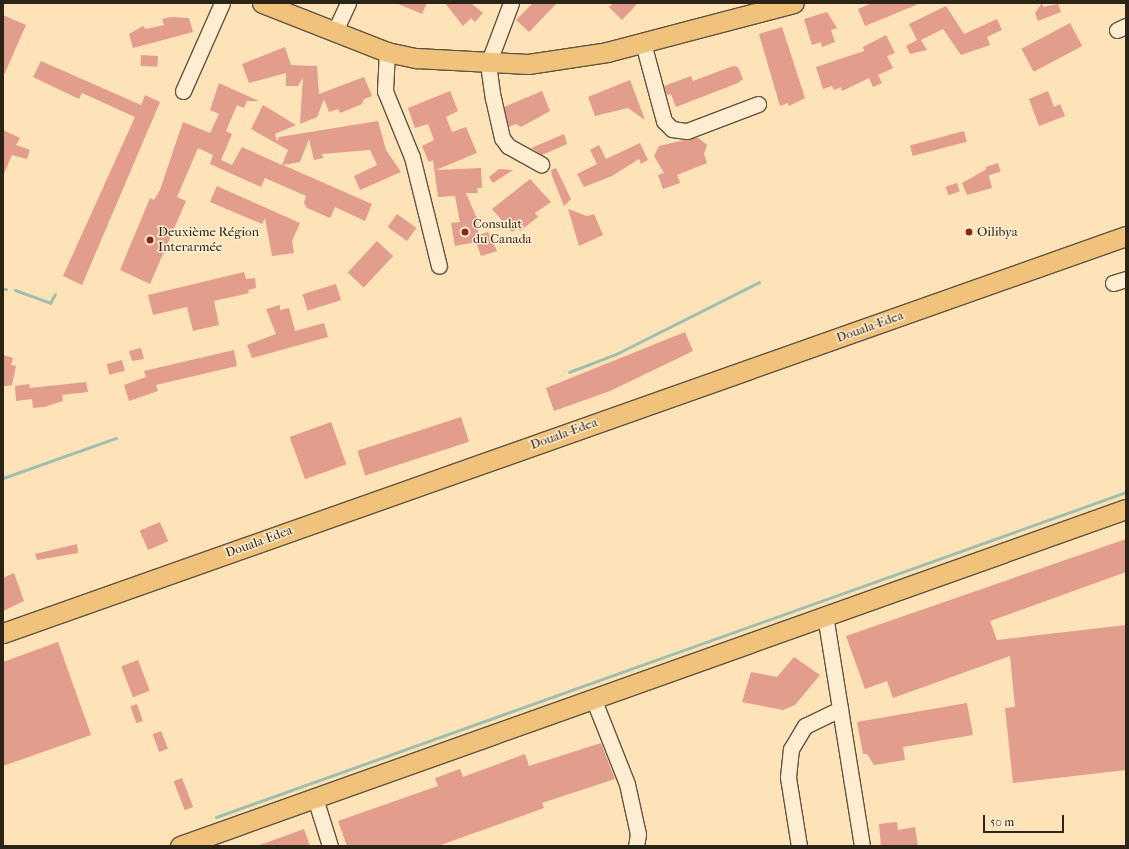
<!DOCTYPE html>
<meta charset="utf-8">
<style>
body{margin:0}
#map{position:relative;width:1129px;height:849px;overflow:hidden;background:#ffe3b8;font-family:"IM FELL French Canon",serif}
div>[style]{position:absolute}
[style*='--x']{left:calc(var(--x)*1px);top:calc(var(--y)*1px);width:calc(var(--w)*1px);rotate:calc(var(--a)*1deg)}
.stream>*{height:3px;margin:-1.5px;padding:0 1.5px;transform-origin:1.5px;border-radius:1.5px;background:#a0beae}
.building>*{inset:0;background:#e29d8c;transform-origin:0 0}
.roads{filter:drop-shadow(1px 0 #625440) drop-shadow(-1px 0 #625440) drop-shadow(0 1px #625440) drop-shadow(0 -1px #625440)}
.minor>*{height:15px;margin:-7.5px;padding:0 7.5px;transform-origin:7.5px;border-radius:7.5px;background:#ffedd1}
.major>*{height:19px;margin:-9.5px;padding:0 9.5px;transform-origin:9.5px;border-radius:9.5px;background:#f0c27c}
.dots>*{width:11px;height:11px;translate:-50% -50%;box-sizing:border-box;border:2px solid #ffedd1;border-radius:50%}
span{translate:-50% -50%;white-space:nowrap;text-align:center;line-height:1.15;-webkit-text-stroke:3px #ffedd1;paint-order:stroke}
.poi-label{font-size:13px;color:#2d2418}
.left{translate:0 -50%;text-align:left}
.street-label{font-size:13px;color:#2d2418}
.frame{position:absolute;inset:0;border:4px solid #2d2418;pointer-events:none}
.scale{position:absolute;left:983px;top:815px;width:81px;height:18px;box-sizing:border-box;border:2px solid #2d2418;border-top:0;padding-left:5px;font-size:12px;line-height:14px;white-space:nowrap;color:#2d2418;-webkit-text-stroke:3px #ffedd1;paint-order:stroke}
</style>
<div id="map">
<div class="stream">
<div style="--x:3;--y:289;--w:3;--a:0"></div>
<div style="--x:15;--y:290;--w:37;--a:20"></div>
<div style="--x:50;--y:303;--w:10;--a:-61"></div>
<div style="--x:569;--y:372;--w:50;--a:-21"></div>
<div style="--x:616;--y:354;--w:160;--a:-26.7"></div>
<div style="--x:3;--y:478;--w:120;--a:-19.5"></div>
<div style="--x:216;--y:817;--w:966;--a:-19.65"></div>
</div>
<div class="building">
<div style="clip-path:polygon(396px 3px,427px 3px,422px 14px)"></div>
<div style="clip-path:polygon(445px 3px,471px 3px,483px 13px,475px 22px,471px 18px,463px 26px)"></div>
<div style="clip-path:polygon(533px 3px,557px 3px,529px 32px,516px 20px)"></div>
<div style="clip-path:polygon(613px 3px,638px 3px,622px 20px,609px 7px)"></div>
<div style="clip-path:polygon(872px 3px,921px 3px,865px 26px,858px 9px)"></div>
<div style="clip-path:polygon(1042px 3px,1043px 7px,1058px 4px,1061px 12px,1038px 21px,1035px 13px)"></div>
<div style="clip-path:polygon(946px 6px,964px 34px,997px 19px,1002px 30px,987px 37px,990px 45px,961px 55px,943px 29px,921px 40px,927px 50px,910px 54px,906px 46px,917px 40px,909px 24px)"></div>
<div style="clip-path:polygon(827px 12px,837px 28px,831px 30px,835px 42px,822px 47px,821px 42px,812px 45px,804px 19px)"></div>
<div style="clip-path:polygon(3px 15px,26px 25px,3px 77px)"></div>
<div style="clip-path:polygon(171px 17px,189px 18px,193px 32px,133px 48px,129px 34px,143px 26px,146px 29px,164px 25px,162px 19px)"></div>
<div style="left:1070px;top:23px;width:26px;height:55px;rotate:62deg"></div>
<div style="clip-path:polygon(782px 27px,805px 98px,789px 106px,788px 103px,780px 106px,759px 34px)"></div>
<div style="clip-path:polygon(886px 35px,895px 53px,887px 56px,893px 68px,878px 75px,882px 83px,873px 87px,869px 78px,842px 91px,841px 87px,834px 90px,832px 86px,823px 89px,816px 67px,864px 51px,863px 47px)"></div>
<div style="clip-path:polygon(285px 47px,291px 65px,317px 66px,319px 94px,364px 77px,372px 96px,364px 99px,362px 104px,340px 113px,338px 109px,329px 112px,324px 99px,317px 117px,300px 124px,303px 77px,298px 86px,286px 86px,286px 73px,249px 83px,242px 64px)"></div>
<div style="left:141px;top:55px;width:17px;height:11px;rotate:3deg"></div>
<div style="clip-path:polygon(41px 61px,141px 105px,145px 95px,160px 102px,82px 285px,63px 276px,135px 117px,82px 93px,79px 99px,33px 77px)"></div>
<div style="clip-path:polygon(733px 66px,738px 67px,743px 79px,738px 83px,676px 107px,671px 94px,667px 95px,664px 86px,691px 76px,693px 81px)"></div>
<div style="clip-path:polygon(630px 80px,645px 120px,628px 108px,595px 116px,588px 97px)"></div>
<div style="clip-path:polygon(219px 83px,259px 101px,247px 101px,244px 108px,237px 105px,226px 131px,232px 134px,221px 160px,232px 165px,242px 147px,282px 165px,288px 150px,251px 129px,263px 105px,296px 125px,275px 134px,277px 141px,279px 137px,378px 121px,386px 150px,401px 172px,360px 190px,354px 176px,377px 165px,370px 150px,322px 154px,323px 158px,314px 160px,309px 139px,300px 162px,283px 165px,372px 204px,365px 221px,335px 207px,330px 218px,307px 208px,304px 203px,306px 196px,265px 178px,261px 187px,210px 164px,213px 155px,198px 148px,177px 197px,186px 201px,150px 284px,120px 270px,150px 198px,154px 200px,160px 190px,183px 122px,210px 133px,219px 114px,210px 110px)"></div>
<div style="clip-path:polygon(450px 91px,458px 111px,446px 117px,452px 132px,466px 127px,477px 153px,436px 170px,481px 168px,482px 188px,477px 188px,478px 193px,466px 193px,477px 219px,478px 235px,488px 232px,497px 251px,481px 256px,476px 242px,455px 246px,451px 223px,460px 222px,455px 196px,438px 197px,433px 160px,429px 162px,422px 146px,434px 140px,428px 124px,415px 128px,408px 108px)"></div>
<div style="clip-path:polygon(542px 91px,550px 111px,521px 127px,516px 124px,509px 127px,504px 107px)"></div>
<div style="clip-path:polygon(1048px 91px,1054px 107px,1060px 104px,1065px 116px,1039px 126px,1029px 99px)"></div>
<div style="clip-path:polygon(3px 130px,20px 138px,16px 145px,30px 150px,27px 159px,12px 155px,3px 176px)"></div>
<div style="left:964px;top:131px;width:11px;height:56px;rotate:75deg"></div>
<div style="clip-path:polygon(564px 134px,567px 144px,542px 155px,531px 148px)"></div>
<div style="clip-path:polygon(697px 137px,707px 145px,704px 154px,707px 163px,677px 175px,680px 183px,663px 189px,658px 175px,664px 173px,654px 156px,659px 146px)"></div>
<div style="clip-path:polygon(640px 143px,648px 160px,641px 164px,639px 159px,612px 176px,584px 187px,577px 174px,597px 164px,590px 150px,599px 145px,606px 159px)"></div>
<div style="left:998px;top:163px;width:9px;height:13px;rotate:72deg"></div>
<div style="clip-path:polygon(556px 168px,571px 199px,564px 206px,552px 176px,551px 170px)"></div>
<div style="clip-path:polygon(499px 169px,513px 170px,493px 183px,489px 177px)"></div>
<div style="clip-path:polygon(987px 169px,992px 188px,967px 195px,962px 183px)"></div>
<div style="clip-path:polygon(530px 179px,551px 202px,535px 213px,538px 217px,520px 231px,518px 228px,512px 232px,492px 209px)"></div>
<div style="left:957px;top:183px;width:9px;height:12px;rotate:72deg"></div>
<div style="clip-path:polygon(217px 186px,300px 223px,292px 241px,294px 253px,272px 256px,265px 218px,262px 224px,210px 202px)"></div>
<div style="clip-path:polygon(568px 209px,587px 216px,594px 214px,603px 235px,579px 246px)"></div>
<div style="left:397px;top:214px;width:24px;height:16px;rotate:36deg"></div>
<div style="left:377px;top:241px;width:22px;height:43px;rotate:43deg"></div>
<div style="clip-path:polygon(244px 272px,246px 279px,255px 278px,256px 288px,248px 290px,249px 293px,214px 301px,219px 325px,193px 331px,187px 307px,153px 315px,148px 295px)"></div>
<div style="left:336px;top:284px;width:17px;height:35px;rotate:73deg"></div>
<div style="clip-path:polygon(280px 305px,280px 310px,289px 308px,295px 331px,324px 323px,328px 337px,252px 358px,247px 345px,276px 334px,266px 309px)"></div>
<div style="clip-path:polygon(685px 332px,693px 351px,610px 391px,554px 411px,546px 388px)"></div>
<div style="clip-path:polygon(141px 348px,144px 359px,132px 361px,129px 351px)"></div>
<div style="clip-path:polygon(234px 350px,237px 366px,156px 385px,158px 391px,129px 401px,124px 385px,146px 377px,144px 371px)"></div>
<div style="clip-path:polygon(3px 355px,13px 358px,11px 365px,16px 366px,12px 385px,7px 386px,3px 386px)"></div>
<div style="left:122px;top:360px;width:11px;height:16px;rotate:75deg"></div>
<div style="clip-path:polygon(86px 382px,88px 392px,62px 395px,63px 401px,44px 407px,33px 408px,32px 399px,16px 401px,15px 386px,29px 384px,30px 388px)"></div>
<div style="left:461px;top:417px;width:26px;height:109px;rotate:72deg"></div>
<div style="left:331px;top:422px;width:45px;height:44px;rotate:70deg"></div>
<div style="left:160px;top:522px;width:21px;height:22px;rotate:67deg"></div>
<div style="clip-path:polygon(1126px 539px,1126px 572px,990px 621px,997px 640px,1126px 625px,1126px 770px,1013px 783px,1005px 708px,1015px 707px,1010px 656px,893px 698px,887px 681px,865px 689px,846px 636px)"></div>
<div style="clip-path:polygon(77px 544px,78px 553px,37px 560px,35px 554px)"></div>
<div style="clip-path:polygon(14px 573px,24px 601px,3px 611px,3px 578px)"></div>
<div style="clip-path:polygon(58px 642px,91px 735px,3px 766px,3px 662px)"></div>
<div style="clip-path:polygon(794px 657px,820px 675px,795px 705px,783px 710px,742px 702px,751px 672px,777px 677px)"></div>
<div style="left:138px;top:660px;width:33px;height:18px;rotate:69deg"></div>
<div style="clip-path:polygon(967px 703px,973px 735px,903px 747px,905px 760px,874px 765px,867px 754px,863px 754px,857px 722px)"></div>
<div style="left:137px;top:704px;width:18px;height:7px;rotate:71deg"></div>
<div style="left:161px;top:731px;width:19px;height:9px;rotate:69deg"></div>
<div style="clip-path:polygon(601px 743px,615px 779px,542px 803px,544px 808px,438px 846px,347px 846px,338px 821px,438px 786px,435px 778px,460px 769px,463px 777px,525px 754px,529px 766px)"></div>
<div style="left:182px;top:778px;width:31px;height:9px;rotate:69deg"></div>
<div style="clip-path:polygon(897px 822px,898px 830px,915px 827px,918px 846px,881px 846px,879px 824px)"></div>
<div style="clip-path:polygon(304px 829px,310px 846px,260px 846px,260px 845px)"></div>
</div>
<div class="roads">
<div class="minor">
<div style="--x:511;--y:3;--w:65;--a:110.7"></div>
<div style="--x:488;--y:64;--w:34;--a:82"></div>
<div style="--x:493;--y:98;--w:41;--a:77.3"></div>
<div style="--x:502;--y:138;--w:10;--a:53"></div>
<div style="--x:508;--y:146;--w:38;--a:29"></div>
<div style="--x:1117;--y:30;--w:10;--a:-24"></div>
<div style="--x:334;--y:33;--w:33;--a:-65"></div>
<div style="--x:643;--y:43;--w:81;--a:74.9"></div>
<div style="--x:664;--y:121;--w:11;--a:45"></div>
<div style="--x:672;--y:129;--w:15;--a:8"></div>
<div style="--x:687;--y:131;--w:76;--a:-20.8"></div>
<div style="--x:387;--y:52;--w:39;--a:93"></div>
<div style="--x:385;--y:91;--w:71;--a:67.8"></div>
<div style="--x:412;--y:157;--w:112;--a:76.1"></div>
<div style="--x:183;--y:91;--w:96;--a:-66.1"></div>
<div style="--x:1113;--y:283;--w:14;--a:-17"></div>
<div style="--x:825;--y:615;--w:234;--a:80.9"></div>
<div style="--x:593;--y:698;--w:92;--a:68.4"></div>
<div style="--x:627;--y:784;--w:51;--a:77.6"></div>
<div style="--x:638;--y:834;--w:12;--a:99"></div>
<div style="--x:315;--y:798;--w:50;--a:72.6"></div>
<div style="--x:799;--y:846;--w:70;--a:-99.1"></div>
<div style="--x:788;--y:777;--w:28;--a:-84"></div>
<div style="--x:791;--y:749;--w:27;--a:-59"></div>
<div style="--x:805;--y:726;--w:39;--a:-26"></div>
</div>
<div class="major">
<div style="--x:262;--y:3;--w:134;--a:21.4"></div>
<div style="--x:387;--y:52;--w:30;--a:12"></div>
<div style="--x:416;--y:58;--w:112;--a:3.1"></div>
<div style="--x:528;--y:64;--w:80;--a:-8.6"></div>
<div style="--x:607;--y:52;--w:193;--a:-14.7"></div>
<div style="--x:3;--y:633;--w:1191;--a:-19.47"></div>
<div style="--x:180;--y:846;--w:1004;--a:-19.61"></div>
</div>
</div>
<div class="dots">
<div style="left:465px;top:232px;background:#8f2418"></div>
<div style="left:969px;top:232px;background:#8f2418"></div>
<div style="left:150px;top:240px;background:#8f2418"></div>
</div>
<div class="poi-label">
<span class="left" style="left:473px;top:232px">Consulat<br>du Canada</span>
<span class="left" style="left:977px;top:232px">Oilibya</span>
<span class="left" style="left:158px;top:240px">Deuxième Région<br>Interarmée</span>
</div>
<div class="street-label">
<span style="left:870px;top:327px;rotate:-20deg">Douala-Edea</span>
<span style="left:564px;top:434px;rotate:-20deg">Douala-Edea</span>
<span style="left:259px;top:542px;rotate:-20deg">Douala-Edea</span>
</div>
<div class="frame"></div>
<div class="scale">50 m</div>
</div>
